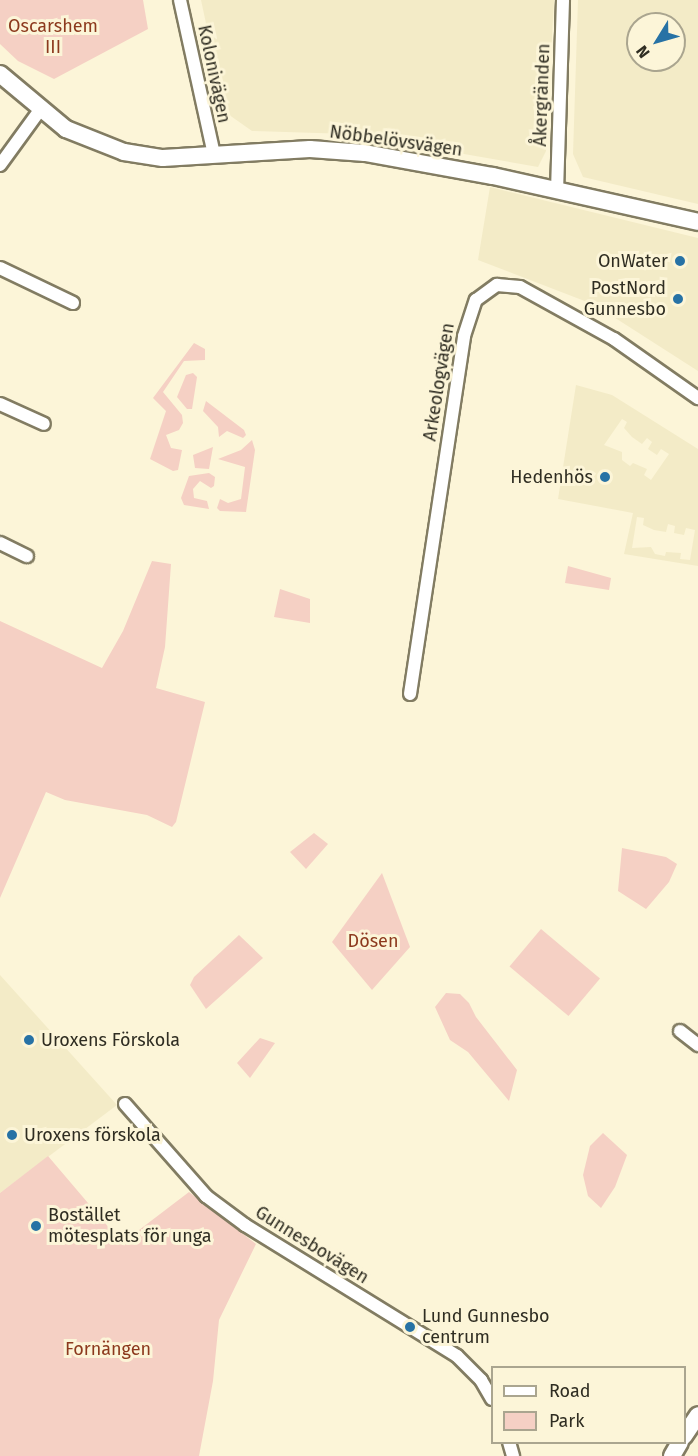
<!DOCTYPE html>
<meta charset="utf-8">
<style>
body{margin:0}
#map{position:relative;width:698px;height:1456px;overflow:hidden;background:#fcf5d8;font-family:"Fira Sans",sans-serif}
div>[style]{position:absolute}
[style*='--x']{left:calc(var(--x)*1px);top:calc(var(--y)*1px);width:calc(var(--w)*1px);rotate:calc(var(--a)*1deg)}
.built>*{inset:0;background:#f3ebc7}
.green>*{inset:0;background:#f5d0c4;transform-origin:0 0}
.roads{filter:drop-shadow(2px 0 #827c62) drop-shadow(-2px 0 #827c62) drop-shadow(0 2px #827c62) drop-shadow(0 -2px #827c62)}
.street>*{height:12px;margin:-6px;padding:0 6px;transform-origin:6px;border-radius:6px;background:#fff}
.secondary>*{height:16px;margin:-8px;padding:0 8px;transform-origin:8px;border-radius:8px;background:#fff}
.dots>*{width:16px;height:16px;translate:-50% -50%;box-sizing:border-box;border:3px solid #fcf5d8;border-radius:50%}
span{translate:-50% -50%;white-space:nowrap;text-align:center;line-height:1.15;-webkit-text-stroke:6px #fcf5d8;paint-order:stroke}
.park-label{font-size:18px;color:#8c391d}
.street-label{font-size:18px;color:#2f2d22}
.poi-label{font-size:18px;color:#2f2d22}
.right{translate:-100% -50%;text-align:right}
.left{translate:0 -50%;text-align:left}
.legend{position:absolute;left:491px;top:1366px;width:195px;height:78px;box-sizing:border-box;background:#fcf5d8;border:2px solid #aaa58f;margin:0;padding:8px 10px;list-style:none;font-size:18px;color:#2f2d22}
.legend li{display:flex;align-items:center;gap:12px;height:30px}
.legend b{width:30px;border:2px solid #aaa58f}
.north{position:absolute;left:626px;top:12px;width:60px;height:60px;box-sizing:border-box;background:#fcf5d8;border:2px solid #aaa58f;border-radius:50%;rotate:233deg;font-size:16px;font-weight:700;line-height:24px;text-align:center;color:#2f2d22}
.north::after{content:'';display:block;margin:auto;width:21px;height:27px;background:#2772a5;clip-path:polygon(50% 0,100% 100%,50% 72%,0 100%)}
</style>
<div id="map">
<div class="built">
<div style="clip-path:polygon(201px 0,554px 0,546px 151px,538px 167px,349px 134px,252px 131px,225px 112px)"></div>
<div style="clip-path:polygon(evenodd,578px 0,698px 0,698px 204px,583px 177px,573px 154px,578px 0,638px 24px,674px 24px,674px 60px,638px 60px,638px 24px)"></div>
<div style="clip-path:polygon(490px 187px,698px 238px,698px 371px,595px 305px,478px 260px)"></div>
<div style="clip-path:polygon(evenodd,576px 385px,612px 395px,698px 449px,698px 566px,624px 554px,633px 513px,558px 499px,576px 385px,622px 419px,627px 422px,624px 428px,632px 437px,642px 444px,647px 438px,652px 442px,648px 449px,657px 455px,661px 449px,669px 454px,651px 480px,644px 475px,647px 469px,633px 463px,630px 466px,622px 460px,622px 452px,604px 445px,622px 419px,576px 385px,637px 517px,644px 518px,643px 525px,654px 530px,666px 532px,668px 524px,675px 526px,674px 533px,684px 535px,686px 528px,695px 530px,690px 560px,680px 559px,681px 553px,666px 552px,665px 556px,655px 554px,651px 547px,632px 548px,637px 517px)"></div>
<div style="clip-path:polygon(0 975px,117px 1105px,0 1193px)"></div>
</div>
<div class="green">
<div style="clip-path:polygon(0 0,143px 0,148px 29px,54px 79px,18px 61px,0 44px)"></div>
<div style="clip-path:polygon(194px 343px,205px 349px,205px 360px,184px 361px,163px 392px,182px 415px,183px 423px,179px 430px,166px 435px,171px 448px,182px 450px,178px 470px,173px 471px,150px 459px,166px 411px,153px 398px)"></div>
<div style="clip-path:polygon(193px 373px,197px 377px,192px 409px,187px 409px,177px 397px,186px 375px)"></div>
<div style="clip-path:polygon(206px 401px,244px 430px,246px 435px,243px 438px,227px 431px,219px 437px,218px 427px,203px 411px)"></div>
<div style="clip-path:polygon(252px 440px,255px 450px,246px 512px,220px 511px,217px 508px,220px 499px,228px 503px,241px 499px,245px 467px,218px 459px,241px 450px)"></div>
<div style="clip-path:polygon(213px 447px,209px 469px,195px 468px,193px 455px)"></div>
<div style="clip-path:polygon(209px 473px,215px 477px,214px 486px,211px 488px,200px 481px,193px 489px,194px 498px,207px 501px,209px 509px,184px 505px,181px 498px,189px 476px)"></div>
<div style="clip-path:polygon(152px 561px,171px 564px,165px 647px,156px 688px,205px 702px,176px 822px,172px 827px,147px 815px,65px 800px,46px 792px,0 898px,0 621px,102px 668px,123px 631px)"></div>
<div style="clip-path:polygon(568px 566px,611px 578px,609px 590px,565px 583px)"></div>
<div style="clip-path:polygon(280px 589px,310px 599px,310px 623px,274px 617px)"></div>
<div style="clip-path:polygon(314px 833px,328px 844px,306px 869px,290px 852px)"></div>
<div style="clip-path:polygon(622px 848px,666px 857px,677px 864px,669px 882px,646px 909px,618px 891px)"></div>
<div style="clip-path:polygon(382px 873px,410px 947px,372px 990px,332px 942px)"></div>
<div style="left:541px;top:929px;width:77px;height:49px;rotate:40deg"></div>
<div style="clip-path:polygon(239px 935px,263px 958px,206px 1009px,190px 985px,194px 977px)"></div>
<div style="clip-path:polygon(446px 993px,460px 994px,469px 1003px,476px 1017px,517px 1070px,509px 1101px,468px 1052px,450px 1040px,435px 1007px)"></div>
<div style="clip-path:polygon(260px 1038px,275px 1043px,250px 1078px,237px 1063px)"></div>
<div style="clip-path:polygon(603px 1133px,627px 1155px,615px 1187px,601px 1208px,588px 1196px,583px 1175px,590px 1146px)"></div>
<div style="clip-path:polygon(48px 1156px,122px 1243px,189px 1192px,256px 1244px,219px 1320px,213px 1381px,199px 1456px,0 1456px,0 1193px)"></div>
</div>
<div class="roads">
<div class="street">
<div style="--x:180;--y:0;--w:159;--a:77.6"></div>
<div style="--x:0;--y:165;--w:68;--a:-54"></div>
<div style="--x:557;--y:191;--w:191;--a:-88.2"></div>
<div style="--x:0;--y:268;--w:81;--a:25.6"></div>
<div style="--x:0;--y:404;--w:48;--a:24.4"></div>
<div style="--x:0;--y:543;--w:30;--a:26"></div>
<div style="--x:410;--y:694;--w:362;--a:-81.4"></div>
<div style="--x:464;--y:336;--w:38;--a:-72"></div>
<div style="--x:476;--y:300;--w:26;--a:-36"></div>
<div style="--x:497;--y:285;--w:23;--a:5"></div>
<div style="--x:520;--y:287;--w:107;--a:29"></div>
<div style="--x:614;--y:339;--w:103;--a:35.1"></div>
<div style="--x:680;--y:1031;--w:23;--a:38"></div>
<div style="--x:125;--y:1104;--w:123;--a:48.6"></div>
<div style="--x:206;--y:1196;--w:49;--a:36.6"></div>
<div style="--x:245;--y:1225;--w:249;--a:31.7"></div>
<div style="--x:457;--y:1356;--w:34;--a:45"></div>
<div style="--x:481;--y:1380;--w:22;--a:60"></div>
<div style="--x:509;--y:1442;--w:15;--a:74"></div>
</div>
<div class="secondary">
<div style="--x:0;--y:74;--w:86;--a:39.8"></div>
<div style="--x:66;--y:129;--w:62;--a:21.6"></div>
<div style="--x:124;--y:152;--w:39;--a:9"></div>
<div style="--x:163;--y:158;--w:147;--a:-3.5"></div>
<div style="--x:310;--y:149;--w:55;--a:4.2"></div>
<div style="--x:365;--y:153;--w:130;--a:10.2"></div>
<div style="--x:493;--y:176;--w:210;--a:12.6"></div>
<div style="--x:684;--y:1436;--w:25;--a:-56"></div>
<div style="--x:672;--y:1456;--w:16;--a:-60"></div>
</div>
</div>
<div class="dots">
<div style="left:680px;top:261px;background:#2772a5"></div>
<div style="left:678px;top:299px;background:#2772a5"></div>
<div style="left:605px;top:477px;background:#2772a5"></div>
<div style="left:29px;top:1040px;background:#2772a5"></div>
<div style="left:12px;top:1135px;background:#2772a5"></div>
<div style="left:36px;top:1226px;background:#2772a5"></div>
<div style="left:410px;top:1327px;background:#2772a5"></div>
</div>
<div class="park-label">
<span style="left:53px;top:37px">Oscarshem<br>III</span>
<span style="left:373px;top:941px">Dösen</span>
<span style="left:108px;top:1349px">Fornängen</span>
</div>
<div class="street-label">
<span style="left:214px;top:74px;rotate:78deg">Kolonivägen</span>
<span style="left:542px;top:95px;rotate:-88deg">Åkergränden</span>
<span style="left:396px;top:141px;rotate:8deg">Nöbbelövsvägen</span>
<span style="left:439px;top:382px;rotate:-81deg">Arkeologvägen</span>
<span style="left:312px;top:1245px;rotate:32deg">Gunnesbovägen</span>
</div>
<div class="poi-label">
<span class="right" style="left:668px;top:261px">OnWater</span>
<span class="right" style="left:666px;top:299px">PostNord<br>Gunnesbo</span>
<span class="right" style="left:593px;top:477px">Hedenhös</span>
<span class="left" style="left:41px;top:1040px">Uroxens Förskola</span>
<span class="left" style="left:24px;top:1135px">Uroxens förskola</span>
<span class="left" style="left:48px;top:1226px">Bostället<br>mötesplats för unga</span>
<span class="left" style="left:422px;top:1327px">Lund Gunnesbo<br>centrum</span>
</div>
<ul class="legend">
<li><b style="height:8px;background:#fff"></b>Road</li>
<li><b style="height:16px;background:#f5d0c4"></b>Park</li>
</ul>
<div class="north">N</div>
</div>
